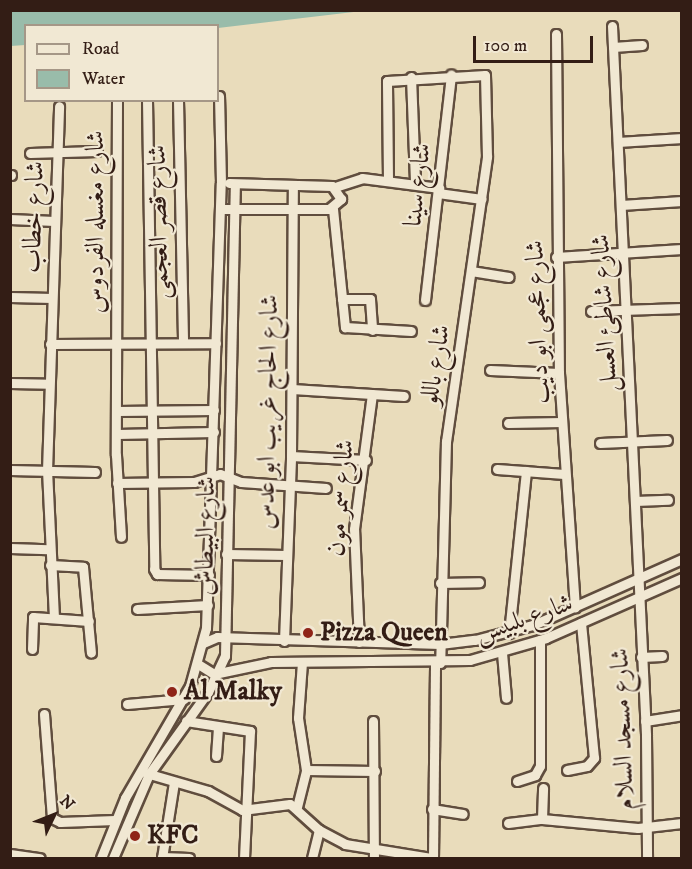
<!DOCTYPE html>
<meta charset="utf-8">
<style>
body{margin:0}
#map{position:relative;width:692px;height:869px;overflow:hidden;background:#e9dcbb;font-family:"IM FELL DW Pica",Amiri,serif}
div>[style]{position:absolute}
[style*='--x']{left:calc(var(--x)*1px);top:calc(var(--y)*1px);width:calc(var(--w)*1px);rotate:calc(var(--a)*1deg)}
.water>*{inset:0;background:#99bcaa}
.roads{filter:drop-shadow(2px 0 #604d3e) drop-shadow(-2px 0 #604d3e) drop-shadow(0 2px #604d3e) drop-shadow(0 -2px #604d3e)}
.minor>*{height:9px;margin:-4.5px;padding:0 4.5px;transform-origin:4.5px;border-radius:4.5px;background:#f1e8d3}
.dots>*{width:16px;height:16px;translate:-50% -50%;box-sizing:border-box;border:3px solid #f1e8d3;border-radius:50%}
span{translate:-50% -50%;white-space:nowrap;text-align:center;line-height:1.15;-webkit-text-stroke:4.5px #f1e8d3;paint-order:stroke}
.street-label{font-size:26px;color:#331d15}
.poi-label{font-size:26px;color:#331d15;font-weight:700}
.left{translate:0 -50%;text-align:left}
.frame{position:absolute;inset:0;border:12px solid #331d15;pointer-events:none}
.legend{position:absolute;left:24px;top:24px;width:195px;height:78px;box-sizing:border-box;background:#f1e8d3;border:2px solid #a59787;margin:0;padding:8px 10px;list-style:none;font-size:18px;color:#331d15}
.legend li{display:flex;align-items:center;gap:12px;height:30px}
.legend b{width:30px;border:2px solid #a59787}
.north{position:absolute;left:24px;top:785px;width:60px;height:60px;-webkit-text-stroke:4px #f1e8d3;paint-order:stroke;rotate:47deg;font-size:16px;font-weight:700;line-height:24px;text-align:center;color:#331d15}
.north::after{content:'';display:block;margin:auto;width:21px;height:27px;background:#331d15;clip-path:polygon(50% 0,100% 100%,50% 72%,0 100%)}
.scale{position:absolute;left:473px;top:36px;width:120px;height:27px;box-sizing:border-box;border:3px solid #331d15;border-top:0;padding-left:8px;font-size:18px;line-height:21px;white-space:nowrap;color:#331d15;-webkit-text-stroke:4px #f1e8d3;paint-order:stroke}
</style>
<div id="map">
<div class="water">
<div style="clip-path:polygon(11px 10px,362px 10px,362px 11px,218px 28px,26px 26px,25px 45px,11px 46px)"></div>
</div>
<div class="roads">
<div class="minor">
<div style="--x:612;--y:26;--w:710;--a:87.25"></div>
<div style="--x:646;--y:735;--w:123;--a:89.5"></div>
<div style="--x:556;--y:34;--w:339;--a:89.5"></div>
<div style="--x:559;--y:373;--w:235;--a:86.1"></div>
<div style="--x:613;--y:47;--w:29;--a:-4"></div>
<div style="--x:411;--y:77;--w:106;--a:87.8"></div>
<div style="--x:117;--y:100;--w:355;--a:90.2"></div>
<div style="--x:116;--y:455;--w:82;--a:86.5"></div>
<div style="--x:147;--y:100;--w:469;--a:89.1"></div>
<div style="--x:154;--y:569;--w:6;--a:59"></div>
<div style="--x:157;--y:574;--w:52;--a:1.1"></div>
<div style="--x:178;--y:100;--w:243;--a:88.8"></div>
<div style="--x:618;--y:142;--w:64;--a:-3.6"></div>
<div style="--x:30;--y:153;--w:67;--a:-1.7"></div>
<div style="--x:10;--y:175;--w:1;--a:0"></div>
<div style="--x:388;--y:179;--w:98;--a:-90.6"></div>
<div style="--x:387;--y:81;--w:98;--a:-3.5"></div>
<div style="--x:485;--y:75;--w:82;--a:88.6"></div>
<div style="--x:487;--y:157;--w:287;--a:98.2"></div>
<div style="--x:446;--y:441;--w:222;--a:91.5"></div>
<div style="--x:335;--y:187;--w:28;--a:-18"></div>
<div style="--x:362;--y:178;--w:78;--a:7.4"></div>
<div style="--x:438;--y:193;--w:44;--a:7.8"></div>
<div style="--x:621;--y:205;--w:61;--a:-3.8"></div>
<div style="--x:220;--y:209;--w:109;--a:0"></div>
<div style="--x:329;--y:209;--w:16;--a:-40"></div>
<div style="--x:341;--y:199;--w:16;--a:-125"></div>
<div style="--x:332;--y:186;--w:103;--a:-178.3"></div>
<div style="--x:333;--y:209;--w:119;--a:84.2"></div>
<div style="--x:345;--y:327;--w:66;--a:3.5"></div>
<div style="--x:10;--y:219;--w:44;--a:2.6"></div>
<div style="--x:556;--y:257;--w:126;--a:-3.6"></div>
<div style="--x:471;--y:271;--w:38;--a:9"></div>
<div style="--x:10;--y:297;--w:42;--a:1.4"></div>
<div style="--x:342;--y:299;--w:28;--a:0"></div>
<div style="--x:370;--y:299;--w:31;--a:86"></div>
<div style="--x:425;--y:300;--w:227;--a:-83.4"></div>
<div style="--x:591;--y:311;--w:91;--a:-1.9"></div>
<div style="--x:50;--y:344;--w:166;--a:-0.3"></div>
<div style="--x:490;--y:370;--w:69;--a:2.5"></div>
<div style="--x:10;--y:383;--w:39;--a:1"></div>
<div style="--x:292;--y:389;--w:112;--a:3.6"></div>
<div style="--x:117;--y:411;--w:97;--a:-0.6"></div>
<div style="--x:508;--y:423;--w:54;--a:-1.1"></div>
<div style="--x:117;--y:434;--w:97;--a:-1.2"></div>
<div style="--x:600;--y:443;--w:67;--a:-2.6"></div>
<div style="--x:291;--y:456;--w:75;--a:3.1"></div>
<div style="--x:497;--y:469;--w:67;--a:4.3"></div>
<div style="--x:10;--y:470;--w:85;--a:1.3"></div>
<div style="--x:117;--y:483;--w:77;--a:-0.7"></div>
<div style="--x:194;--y:482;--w:27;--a:-17"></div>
<div style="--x:220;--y:474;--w:22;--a:21"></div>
<div style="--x:241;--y:482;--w:85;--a:4"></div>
<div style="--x:635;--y:501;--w:33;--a:-2"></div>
<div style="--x:10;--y:548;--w:38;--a:2"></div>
<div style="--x:226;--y:554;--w:60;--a:1"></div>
<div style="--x:50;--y:565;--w:33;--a:3"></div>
<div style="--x:83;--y:567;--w:86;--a:84.7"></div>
<div style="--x:440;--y:583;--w:39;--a:-1"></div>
<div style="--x:137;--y:609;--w:71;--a:-3.2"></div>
<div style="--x:54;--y:618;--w:147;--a:-92.7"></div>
<div style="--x:47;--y:471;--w:365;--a:-88.1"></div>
<div style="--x:509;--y:633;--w:163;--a:-84"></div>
<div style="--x:284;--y:641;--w:185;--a:-87.8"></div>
<div style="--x:291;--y:456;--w:271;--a:-89.6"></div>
<div style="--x:359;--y:642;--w:113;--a:-92.5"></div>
<div style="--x:354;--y:529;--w:136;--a:-82.4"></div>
<div style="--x:203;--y:643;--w:15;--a:-23"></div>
<div style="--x:217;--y:637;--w:223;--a:1.8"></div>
<div style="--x:440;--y:644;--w:35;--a:-7"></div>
<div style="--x:475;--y:640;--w:60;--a:-14.5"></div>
<div style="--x:533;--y:625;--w:163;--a:-23.9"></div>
<div style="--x:32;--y:649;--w:32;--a:-88"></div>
<div style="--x:33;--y:617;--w:56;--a:4.1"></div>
<div style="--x:502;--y:653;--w:45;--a:84.9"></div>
<div style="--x:641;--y:657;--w:21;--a:-3"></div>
<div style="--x:198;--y:664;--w:19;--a:32"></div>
<div style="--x:214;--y:674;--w:58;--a:-11.9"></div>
<div style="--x:271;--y:662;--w:199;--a:-0.6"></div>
<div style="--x:470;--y:660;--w:79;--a:-16.1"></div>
<div style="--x:546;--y:638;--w:149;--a:-23.8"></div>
<div style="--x:127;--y:704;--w:57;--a:-5"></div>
<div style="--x:44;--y:714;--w:104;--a:85.6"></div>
<div style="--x:52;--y:818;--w:9;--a:27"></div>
<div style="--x:60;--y:822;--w:55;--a:-2.1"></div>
<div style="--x:186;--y:721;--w:65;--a:8.9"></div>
<div style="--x:250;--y:731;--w:127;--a:92.7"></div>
<div style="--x:373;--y:721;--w:137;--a:89.6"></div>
<div style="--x:645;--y:721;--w:37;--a:-9"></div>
<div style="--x:216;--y:756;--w:29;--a:-86"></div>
<div style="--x:306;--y:770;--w:69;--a:0.8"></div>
<div style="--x:567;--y:770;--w:20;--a:-11"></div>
<div style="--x:587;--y:766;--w:11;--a:-49"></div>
<div style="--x:594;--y:758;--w:136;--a:-95.5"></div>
<div style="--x:146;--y:773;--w:65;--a:16.2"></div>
<div style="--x:208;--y:791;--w:39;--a:29"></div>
<div style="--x:242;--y:810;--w:48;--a:-7.1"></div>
<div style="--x:290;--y:804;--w:39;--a:42"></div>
<div style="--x:319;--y:830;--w:30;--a:28"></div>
<div style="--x:345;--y:844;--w:87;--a:9.2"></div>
<div style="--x:517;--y:781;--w:19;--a:-18"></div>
<div style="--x:535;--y:775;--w:10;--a:-61"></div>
<div style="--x:540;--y:766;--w:126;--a:-90"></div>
<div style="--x:297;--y:807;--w:38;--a:-76"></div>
<div style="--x:306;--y:770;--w:53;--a:-98.7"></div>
<div style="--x:298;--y:718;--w:56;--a:-85.9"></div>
<div style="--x:432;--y:809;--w:31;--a:9"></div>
<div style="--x:542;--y:819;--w:31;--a:-88"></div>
<div style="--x:508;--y:823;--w:34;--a:-7"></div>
<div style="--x:542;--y:819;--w:96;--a:5.4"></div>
<div style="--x:638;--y:828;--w:44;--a:-6.5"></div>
<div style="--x:10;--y:854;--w:30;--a:8"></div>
<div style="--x:162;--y:857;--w:27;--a:2"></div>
<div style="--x:101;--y:858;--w:65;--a:-68.2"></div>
<div style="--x:125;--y:798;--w:129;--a:-59.9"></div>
<div style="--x:190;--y:686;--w:60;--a:-74.6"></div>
<div style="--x:206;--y:628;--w:445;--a:-88.1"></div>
<div style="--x:221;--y:183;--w:87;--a:-91.3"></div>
<div style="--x:113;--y:858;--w:91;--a:-66.8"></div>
<div style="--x:149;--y:774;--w:101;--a:-54.3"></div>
<div style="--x:208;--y:692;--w:40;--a:-65"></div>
<div style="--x:225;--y:656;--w:472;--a:-88.8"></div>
<div style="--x:162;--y:858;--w:77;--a:-81"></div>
<div style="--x:312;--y:858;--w:29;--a:-76"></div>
<div style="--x:433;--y:858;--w:195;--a:-89.4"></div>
</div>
</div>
<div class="dots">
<div style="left:308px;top:633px;background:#8f2418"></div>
<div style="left:172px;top:692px;background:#8f2418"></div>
<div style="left:135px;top:836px;background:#8f2418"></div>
</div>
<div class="street-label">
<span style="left:418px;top:185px;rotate:-83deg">شارع سينا</span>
<span style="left:34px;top:217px;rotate:-88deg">شارع خطاب</span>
<span style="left:96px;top:222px;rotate:-90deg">شارع مغسله الفردوس</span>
<span style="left:159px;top:222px;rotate:-91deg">شارع قصر العجمى</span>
<span style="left:605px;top:313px;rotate:-93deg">شارع شاطئ العسل</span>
<span style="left:538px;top:322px;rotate:-92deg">شارع عجمى ابو ديب</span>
<span style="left:436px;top:365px;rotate:-81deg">شارع باللو</span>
<span style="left:268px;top:412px;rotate:-89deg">شارع الحاج غريب ابو عدس</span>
<span style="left:341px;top:498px;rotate:-85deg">شارع سمر مون</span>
<span style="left:206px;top:536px;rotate:-89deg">شارع البيطاش</span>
<span style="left:524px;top:619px;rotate:-19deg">شارع بلبيس</span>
<span style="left:623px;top:729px;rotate:-92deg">شارع مسجد السلام</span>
</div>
<div class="poi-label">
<span class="left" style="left:320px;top:633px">Pizza Queen</span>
<span class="left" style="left:184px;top:692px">Al Malky</span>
<span class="left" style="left:147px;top:836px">KFC</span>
</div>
<div class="frame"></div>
<ul class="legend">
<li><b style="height:8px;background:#f1e8d3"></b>Road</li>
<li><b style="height:16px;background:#99bcaa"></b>Water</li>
</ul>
<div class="north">N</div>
<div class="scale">100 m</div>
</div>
